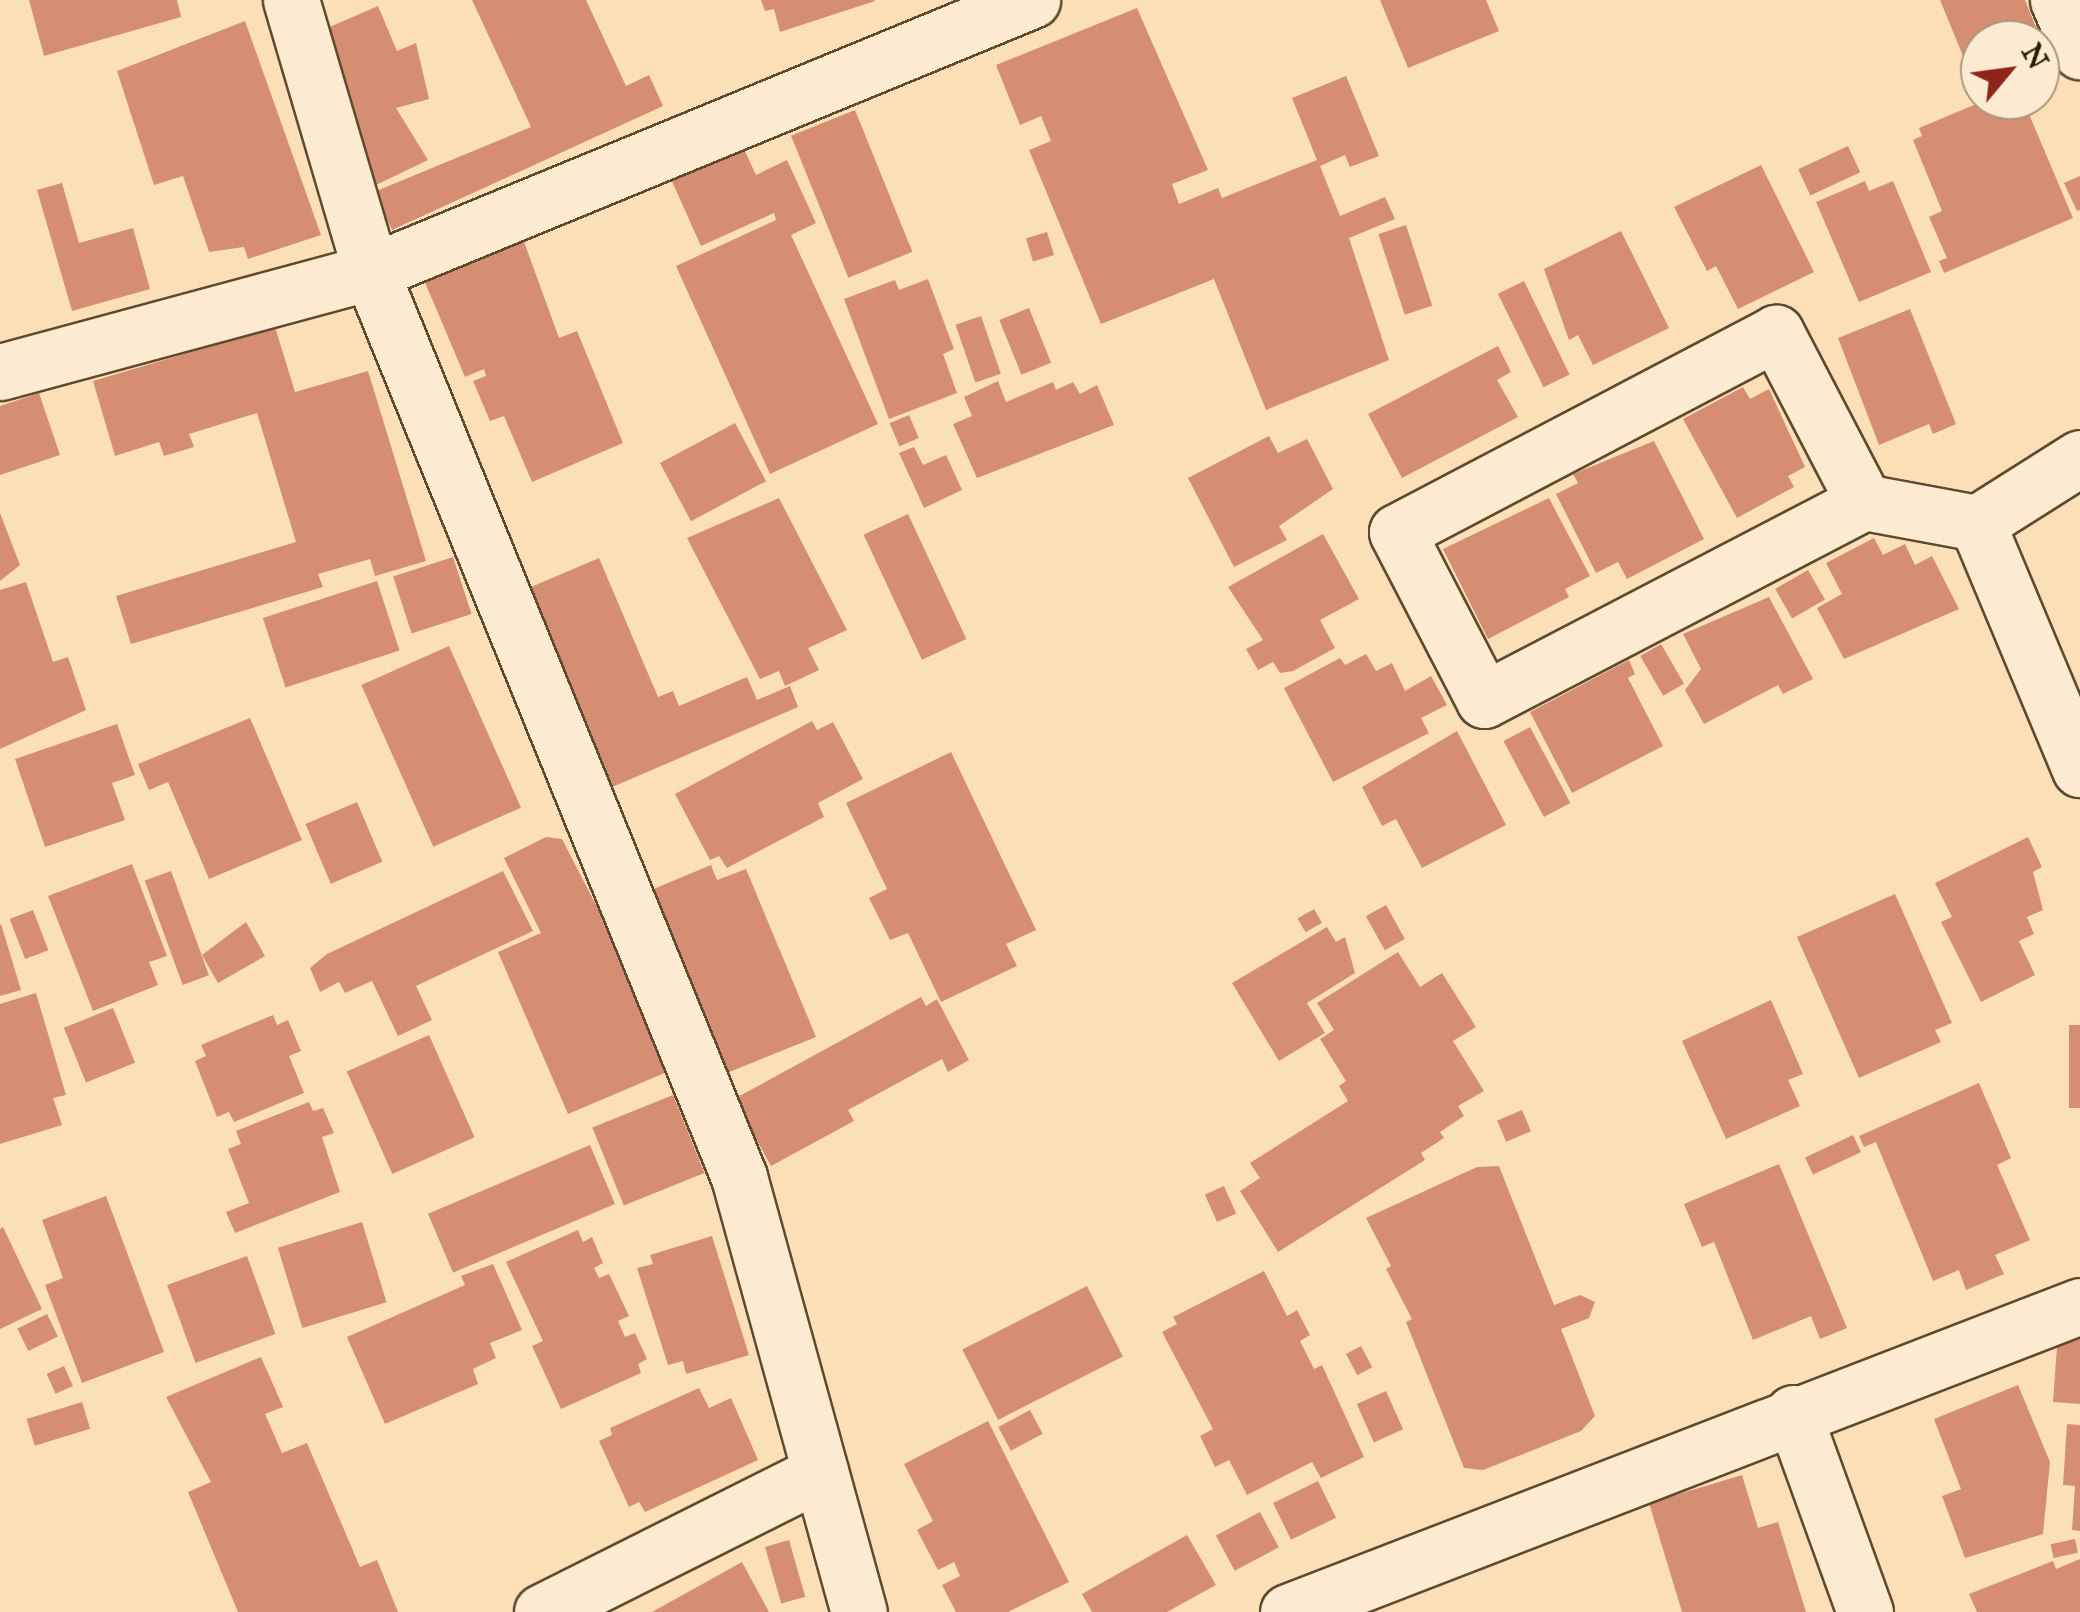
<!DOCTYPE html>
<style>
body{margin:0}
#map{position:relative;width:2080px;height:1612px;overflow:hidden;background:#fbe0b7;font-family:"IM FELL Great Primer",serif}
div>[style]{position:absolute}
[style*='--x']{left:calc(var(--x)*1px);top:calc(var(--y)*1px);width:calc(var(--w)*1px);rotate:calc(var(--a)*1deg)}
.building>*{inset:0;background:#d68e72;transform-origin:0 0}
.roads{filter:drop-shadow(2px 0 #5f4a2f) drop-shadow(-2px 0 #5f4a2f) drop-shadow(0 2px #5f4a2f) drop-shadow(0 -2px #5f4a2f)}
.minor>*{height:55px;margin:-27.5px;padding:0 27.5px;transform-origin:27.5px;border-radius:27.5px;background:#fcebd0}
span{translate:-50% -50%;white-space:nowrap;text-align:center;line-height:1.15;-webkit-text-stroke:10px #fcebd0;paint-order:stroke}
.north{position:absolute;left:1960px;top:20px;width:100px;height:100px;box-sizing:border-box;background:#fcebd0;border:2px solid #a8977e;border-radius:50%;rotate:61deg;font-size:28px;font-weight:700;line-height:40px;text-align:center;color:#2b1802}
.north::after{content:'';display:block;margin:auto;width:35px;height:45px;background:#8f2418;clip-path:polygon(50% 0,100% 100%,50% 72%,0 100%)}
</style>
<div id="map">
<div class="building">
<div style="clip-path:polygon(29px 0,177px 0,181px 17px,44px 56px)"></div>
<div style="clip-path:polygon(472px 0,586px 0,626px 86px,649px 75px,663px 106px,392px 230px,374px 192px,531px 127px)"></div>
<div style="clip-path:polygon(761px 0,874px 0,875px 1px,780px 32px,774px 9px,765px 11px)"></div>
<div style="clip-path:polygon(1380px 0,1486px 0,1499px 31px,1408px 68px)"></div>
<div style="clip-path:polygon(1940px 0,2025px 0,2041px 40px,1980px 40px,1980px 69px,1970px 73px)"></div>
<div style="clip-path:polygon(378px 6px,397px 51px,416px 43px,429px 99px,396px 108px,428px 160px,376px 185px,325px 29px)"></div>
<div style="clip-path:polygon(1137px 8px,1208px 170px,1172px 184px,1179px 204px,1218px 188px,1222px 198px,1317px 160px,1292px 98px,1346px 76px,1379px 156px,1350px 167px,1345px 155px,1320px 166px,1340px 216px,1385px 197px,1395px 219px,1349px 238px,1389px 360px,1266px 410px,1214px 279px,1101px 324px,1029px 150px,1051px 141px,1041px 116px,1020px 125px,996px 65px)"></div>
<div style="clip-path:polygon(245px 21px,321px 235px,248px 259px,244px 247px,209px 252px,183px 176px,154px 185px,117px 71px)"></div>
<div style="clip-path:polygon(2008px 100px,2023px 100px,2073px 218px,1944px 273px,1939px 261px,1947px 258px,1929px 217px,1942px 211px,1913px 140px,1922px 136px,1919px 128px,1981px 102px,1985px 109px)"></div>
<div style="left:855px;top:110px;width:153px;height:69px;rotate:68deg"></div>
<div style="left:1848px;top:146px;width:29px;height:55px;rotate:65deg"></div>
<div style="clip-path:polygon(744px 149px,756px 175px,787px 160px,816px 223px,791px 235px,878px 424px,770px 474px,676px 266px,776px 220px,774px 213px,701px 246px,670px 177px)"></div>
<div style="clip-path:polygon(1761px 165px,1814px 272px,1738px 309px,1716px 266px,1707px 271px,1674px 207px)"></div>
<div style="clip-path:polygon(2080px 176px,2080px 210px,2077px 211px,2064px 183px)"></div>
<div style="clip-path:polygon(1865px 181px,1869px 191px,1893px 181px,1931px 272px,1859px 302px,1816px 202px)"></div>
<div style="clip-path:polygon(62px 183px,79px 243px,133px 228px,150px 289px,72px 311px,37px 190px)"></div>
<div style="left:1406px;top:225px;width:85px;height:29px;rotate:72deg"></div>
<div style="clip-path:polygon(1621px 231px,1669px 328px,1593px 365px,1578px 335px,1569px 340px,1544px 269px)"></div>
<div style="left:1047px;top:232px;width:24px;height:22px;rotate:73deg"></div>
<div style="clip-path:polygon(523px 239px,559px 338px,577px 331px,623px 443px,532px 482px,504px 416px,490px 421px,473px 381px,486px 376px,484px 369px,465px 377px,424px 280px)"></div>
<div style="clip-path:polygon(928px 279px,954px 349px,943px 354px,957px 393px,889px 419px,844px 299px,895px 280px,899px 290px)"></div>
<div style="left:1524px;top:281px;width:104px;height:29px;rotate:64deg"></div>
<div style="left:1029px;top:308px;width:59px;height:32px;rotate:68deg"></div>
<div style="clip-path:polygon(1910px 309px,1956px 424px,1933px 434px,1929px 424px,1879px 445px,1838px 338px)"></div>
<div style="left:981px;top:316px;width:61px;height:27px;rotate:71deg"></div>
<div style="clip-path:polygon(275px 327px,295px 392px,368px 371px,426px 561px,375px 576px,370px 559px,318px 574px,323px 587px,131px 644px,116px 596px,296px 542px,257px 413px,189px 434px,194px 447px,164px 456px,159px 442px,115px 456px,93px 381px)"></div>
<div style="clip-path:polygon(1498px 346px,1511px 372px,1497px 380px,1518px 417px,1402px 478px,1368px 414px)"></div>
<div style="clip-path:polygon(998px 381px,1006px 402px,1053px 382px,1056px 390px,1073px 382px,1080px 394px,1097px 385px,1114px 425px,977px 478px,953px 424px,972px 416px,964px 397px)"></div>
<div style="clip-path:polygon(1743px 387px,1750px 399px,1769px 389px,1805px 467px,1788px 476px,1794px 487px,1737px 518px,1683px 419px)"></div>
<div style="clip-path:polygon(39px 393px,60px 455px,0 475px,0 406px)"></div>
<div style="left:909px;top:415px;width:25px;height:21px;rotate:67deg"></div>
<div style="left:735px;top:423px;width:66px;height:85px;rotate:62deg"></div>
<div style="clip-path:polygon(1269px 436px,1278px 453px,1307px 439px,1333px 489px,1279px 526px,1287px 540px,1234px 567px,1188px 478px)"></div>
<div style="clip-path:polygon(1654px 441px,1704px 539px,1627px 579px,1618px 562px,1596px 573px,1556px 494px,1578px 483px,1573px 474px)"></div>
<div style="clip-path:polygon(914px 447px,923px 465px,946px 455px,962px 490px,924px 508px,899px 453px)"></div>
<div style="clip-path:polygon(779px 498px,847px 630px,808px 648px,819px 670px,785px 686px,779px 671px,760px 679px,687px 538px)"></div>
<div style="clip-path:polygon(1549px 498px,1590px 576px,1565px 589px,1569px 597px,1488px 639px,1443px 549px)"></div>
<div style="clip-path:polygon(0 513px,20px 565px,0 581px)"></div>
<div style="left:908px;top:514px;width:138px;height:49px;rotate:65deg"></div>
<div style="clip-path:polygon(1323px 534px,1359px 599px,1320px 620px,1335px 648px,1293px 671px,1280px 673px,1273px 662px,1258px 670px,1246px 649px,1263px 640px,1228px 587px)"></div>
<div style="clip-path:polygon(1874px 538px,1883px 555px,1905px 544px,1915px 565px,1932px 556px,1959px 609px,1844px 659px,1817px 608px,1842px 594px,1826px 563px)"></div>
<div style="left:453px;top:557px;width:60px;height:63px;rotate:72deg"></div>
<div style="clip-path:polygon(599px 558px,658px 697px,673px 691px,679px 706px,747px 677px,757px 700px,790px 686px,798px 707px,610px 788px,524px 590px)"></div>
<div style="left:1808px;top:570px;width:34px;height:38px;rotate:60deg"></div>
<div style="left:377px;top:581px;width:73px;height:120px;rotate:72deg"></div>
<div style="clip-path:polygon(26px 582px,53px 662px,68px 657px,86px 710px,0 749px,0 590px)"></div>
<div style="clip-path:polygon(1769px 597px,1813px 679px,1783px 694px,1778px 685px,1704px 724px,1685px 690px,1701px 669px,1683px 634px)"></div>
<div style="left:1661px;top:644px;width:46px;height:24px;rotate:60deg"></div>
<div style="left:449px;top:646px;width:177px;height:96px;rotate:66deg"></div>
<div style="clip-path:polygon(1366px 654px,1376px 671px,1392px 663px,1405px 691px,1431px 676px,1447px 705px,1421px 718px,1429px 733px,1333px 782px,1284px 688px,1340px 658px,1345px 665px)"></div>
<div style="clip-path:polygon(1629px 660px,1635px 674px,1628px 678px,1663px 746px,1572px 793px,1530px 712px)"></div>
<div style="clip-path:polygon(250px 718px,302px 840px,209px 879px,168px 782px,149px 790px,138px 764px)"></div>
<div style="clip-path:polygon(812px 721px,817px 730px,833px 722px,863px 779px,818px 803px,824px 817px,727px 868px,719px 856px,710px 860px,675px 794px)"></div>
<div style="clip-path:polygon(117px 724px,135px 775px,112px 783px,125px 820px,45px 847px,15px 759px)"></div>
<div style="left:1530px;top:727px;width:86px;height:30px;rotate:62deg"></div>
<div style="clip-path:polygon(1457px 731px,1506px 825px,1422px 868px,1396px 819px,1382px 826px,1362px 787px)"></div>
<div style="clip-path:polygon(951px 752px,1036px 930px,1006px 944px,1017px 966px,941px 1002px,908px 933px,890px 940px,869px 898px,887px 889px,846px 803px)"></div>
<div style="left:357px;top:802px;width:65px;height:56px;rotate:67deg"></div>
<div style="clip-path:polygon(546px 837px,562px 839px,598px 909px,667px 1072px,568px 1114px,498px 952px,541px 933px,504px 858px)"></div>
<div style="clip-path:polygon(2028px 837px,2042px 867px,2033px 872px,2043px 910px,2027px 917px,2034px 934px,2019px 941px,2035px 975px,1981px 1002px,1941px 922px,1952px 917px,1935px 883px)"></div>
<div style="clip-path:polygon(132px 864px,167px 956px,149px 962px,158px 985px,93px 1011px,48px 896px)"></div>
<div style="clip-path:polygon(711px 865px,717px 880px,746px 869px,816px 1037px,722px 1075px,651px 890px)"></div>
<div style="left:171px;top:871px;width:111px;height:28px;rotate:70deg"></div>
<div style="clip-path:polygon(503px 871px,533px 931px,416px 986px,432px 1020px,398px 1036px,372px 981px,345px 993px,339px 982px,320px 992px,310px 968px,327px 954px)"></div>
<div style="clip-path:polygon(1895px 894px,1952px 1023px,1935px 1030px,1941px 1042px,1859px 1078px,1797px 937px)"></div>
<div style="left:1386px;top:905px;width:39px;height:23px;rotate:61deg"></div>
<div style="left:1314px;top:909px;width:16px;height:19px;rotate:60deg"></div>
<div style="left:33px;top:910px;width:43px;height:25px;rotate:69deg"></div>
<div style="clip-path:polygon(246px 922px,265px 956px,218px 983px,202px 955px)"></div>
<div style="clip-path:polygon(1px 924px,21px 990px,0 996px,0 925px)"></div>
<div style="clip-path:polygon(1327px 927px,1336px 942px,1345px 937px,1355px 973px,1307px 1003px,1325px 1033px,1279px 1061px,1232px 983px)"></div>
<div style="clip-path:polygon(1398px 952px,1420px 987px,1442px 973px,1476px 1027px,1453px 1041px,1484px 1091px,1458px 1106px,1464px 1116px,1440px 1132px,1444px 1138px,1421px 1153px,1425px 1160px,1278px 1252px,1240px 1191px,1260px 1178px,1250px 1163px,1348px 1101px,1339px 1086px,1346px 1081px,1320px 1039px,1334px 1030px,1317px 1003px)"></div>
<div style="clip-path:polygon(36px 993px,66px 1095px,53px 1098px,62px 1125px,0 1144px,0 1004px)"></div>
<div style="clip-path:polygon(921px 997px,926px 1006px,937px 999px,969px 1060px,948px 1072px,942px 1059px,848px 1110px,854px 1121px,771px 1166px,734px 1099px)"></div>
<div style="clip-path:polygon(1771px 1000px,1803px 1074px,1788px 1080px,1800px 1106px,1726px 1139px,1682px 1041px)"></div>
<div style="left:113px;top:1008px;width:59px;height:53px;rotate:68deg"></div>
<div style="clip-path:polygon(273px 1015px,277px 1025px,288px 1020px,301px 1051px,289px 1056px,304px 1093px,234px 1122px,229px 1112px,217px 1117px,195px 1061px,206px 1056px,201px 1045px)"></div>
<div style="left:2069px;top:1025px;width:11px;height:83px"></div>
<div style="left:429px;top:1035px;width:112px;height:90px;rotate:66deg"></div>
<div style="clip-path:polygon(1979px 1083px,2011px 1158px,1997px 1165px,2030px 1240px,1995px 1255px,2004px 1274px,1966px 1290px,1959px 1270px,1933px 1281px,1876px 1142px,1864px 1147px,1859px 1136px)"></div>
<div style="left:673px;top:1095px;width:84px;height:87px;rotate:68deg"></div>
<div style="clip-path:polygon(309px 1102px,313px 1111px,323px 1108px,334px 1133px,322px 1137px,340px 1192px,235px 1233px,226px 1212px,249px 1203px,228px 1149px,241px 1144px,236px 1131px)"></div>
<div style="left:1522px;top:1110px;width:23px;height:27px;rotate:67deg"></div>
<div style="left:1853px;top:1135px;width:19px;height:53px;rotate:65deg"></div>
<div style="left:590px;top:1145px;width:64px;height:176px;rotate:67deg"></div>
<div style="clip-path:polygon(1779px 1164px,1847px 1328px,1820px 1339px,1811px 1316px,1753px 1340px,1714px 1242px,1702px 1247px,1684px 1204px)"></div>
<div style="clip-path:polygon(1499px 1166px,1554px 1305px,1580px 1295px,1595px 1302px,1589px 1318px,1561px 1329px,1595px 1416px,1581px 1431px,1483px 1470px,1464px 1468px,1406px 1322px,1412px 1319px,1386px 1269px,1391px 1266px,1366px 1218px,1477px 1167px)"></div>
<div style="left:1224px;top:1186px;width:30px;height:21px;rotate:66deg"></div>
<div style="clip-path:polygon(106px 1196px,164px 1352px,82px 1383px,45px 1285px,63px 1278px,42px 1220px)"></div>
<div style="left:362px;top:1222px;width:84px;height:88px;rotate:73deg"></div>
<div style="clip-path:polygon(3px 1227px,42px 1309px,0 1329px,0 1229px)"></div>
<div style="clip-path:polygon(578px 1230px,583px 1242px,592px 1237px,603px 1263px,594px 1268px,599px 1278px,609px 1274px,629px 1316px,618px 1321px,625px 1337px,635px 1333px,647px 1359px,638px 1364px,641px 1373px,561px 1409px,532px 1346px,543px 1341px,506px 1262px)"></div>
<div style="clip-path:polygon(712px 1236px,749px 1355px,686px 1374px,683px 1361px,668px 1365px,637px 1268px,653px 1264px,650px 1255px)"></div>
<div style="left:247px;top:1256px;width:83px;height:85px;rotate:70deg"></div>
<div style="clip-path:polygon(493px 1264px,522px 1330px,490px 1343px,496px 1358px,473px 1369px,478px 1384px,385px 1424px,347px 1337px,465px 1285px,461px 1276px)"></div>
<div style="clip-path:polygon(1264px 1271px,1287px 1316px,1297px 1310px,1310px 1335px,1300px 1341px,1314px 1369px,1322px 1365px,1364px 1457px,1321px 1478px,1312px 1462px,1247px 1495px,1229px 1460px,1215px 1467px,1200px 1436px,1213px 1429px,1162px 1332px,1177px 1324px,1173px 1317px)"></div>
<div style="left:1087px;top:1286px;width:79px;height:140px;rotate:63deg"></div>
<div style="left:47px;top:1314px;width:25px;height:33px;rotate:64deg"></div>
<div style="clip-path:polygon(2080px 1339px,2080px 1404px,2053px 1402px,2057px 1347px)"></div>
<div style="left:1361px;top:1346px;width:24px;height:17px;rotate:62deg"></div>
<div style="clip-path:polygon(261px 1357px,283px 1407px,265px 1414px,282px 1453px,307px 1443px,360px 1567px,377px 1560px,398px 1612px,238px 1612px,188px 1492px,211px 1482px,166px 1397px)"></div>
<div style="left:64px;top:1366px;width:22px;height:19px;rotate:66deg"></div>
<div style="clip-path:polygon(2018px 1385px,2050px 1462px,2043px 1534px,1965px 1558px,1942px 1496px,1961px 1489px,1934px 1419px)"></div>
<div style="clip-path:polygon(699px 1388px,709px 1408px,731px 1398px,758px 1460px,645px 1512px,639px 1502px,629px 1507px,599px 1441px,612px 1435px,610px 1428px)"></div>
<div style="left:1386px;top:1391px;width:42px;height:32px;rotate:66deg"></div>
<div style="left:82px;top:1402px;width:28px;height:58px;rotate:73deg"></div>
<div style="left:1030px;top:1410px;width:27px;height:36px;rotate:62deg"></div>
<div style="clip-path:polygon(988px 1421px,1069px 1582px,1008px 1612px,956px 1612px,942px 1585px,960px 1576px,954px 1562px,938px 1570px,917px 1530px,933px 1521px,904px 1464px)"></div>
<div style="clip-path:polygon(2067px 1424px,2080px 1425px,2080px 1531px,2072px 1530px,2075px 1486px,2063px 1485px)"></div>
<div style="clip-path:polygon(1742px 1475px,1758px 1528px,1778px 1522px,1806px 1612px,1682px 1612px,1649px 1503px)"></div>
<div style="left:1318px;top:1481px;width:41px;height:50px;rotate:64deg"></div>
<div style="left:1260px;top:1512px;width:40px;height:50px;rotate:62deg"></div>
<div style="clip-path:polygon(1187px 1535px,1216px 1585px,1167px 1612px,1092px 1612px,1082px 1594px)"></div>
<div style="left:2075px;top:1539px;width:14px;height:25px;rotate:78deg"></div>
<div style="left:789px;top:1540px;width:59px;height:25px;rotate:74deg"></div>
<div style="clip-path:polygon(2080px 1559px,2080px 1612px,1977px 1612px,1969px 1594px,2053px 1561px,2056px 1569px)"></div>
<div style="clip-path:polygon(742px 1562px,769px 1612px,652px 1612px)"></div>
</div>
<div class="roads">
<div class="minor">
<div style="--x:291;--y:0;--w:284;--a:73.6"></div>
<div style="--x:371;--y:272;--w:977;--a:67.87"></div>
<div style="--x:739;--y:1177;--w:451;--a:74.6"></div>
<div style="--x:2058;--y:0;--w:56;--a:66.7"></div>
<div style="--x:0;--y:372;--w:384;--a:-15.1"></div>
<div style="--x:371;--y:272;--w:715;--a:-22.37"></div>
<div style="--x:2080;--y:458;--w:122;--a:147.7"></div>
<div style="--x:1977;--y:523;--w:267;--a:67.3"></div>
<div style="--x:1864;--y:502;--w:191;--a:-117.5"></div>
<div style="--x:1776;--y:333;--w:428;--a:152.3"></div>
<div style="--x:1397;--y:532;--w:189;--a:62.6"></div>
<div style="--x:1484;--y:700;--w:428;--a:-27.5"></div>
<div style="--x:1864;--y:502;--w:115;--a:10.5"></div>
<div style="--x:1793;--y:1413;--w:212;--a:70.1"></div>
<div style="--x:542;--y:1612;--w:311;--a:-26.6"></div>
<div style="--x:1288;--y:1612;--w:849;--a:-21.12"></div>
</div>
</div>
<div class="north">N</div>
</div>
